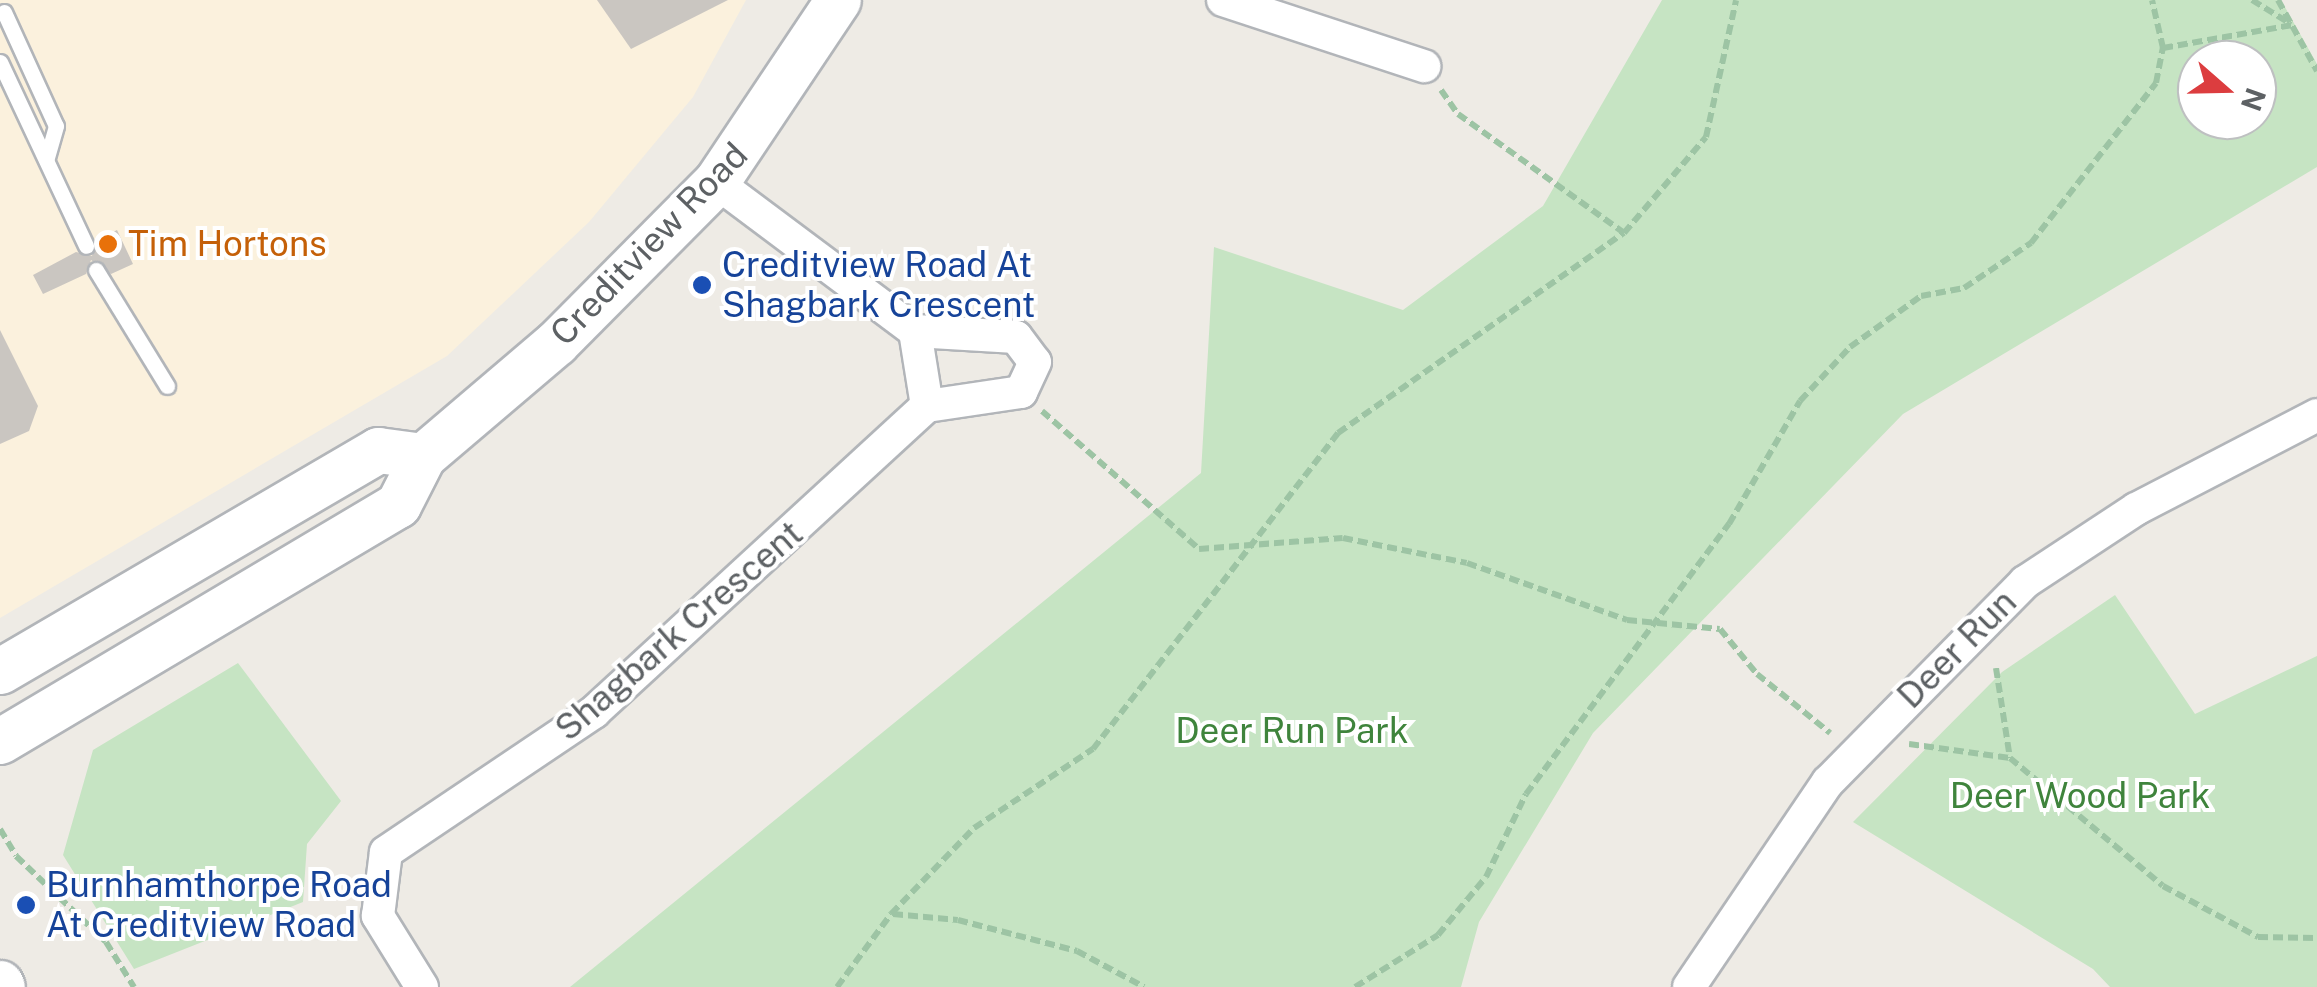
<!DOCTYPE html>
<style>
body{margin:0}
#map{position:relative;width:2317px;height:987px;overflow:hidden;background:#eeebe5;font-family:"Public Sans",sans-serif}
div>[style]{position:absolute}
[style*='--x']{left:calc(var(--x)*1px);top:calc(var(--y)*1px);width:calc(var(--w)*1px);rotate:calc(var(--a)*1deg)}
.commercial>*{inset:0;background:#fbf1dd}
.green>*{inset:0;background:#c6e4c3}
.building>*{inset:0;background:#cac6c1}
.path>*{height:6px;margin-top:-3px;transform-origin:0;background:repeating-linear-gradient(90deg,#9dc4a4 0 10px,transparent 0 15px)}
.roads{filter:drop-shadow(2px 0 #b2b5b9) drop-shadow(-2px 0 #b2b5b9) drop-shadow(0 2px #b2b5b9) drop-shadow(0 -2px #b2b5b9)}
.lane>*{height:15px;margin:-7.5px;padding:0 7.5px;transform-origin:7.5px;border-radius:7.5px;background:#fff}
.street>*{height:32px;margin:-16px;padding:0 16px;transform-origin:16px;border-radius:16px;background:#fff}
.secondary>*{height:45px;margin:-22.5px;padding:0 22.5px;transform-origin:22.5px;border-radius:22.5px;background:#fff}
.dots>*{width:28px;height:28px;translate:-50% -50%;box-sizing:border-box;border:5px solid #fff;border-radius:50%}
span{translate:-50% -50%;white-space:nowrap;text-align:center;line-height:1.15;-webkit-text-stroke:8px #fff;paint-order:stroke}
.food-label{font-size:35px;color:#c56008}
.left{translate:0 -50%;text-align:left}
.street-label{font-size:35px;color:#5d6164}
.transit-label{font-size:35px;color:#164399}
.park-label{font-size:35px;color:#3f843c}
.north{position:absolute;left:2177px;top:40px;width:100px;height:100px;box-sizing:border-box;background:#fff;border:2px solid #bec0c1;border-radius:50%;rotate:110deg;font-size:28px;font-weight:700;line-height:40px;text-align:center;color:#5d6164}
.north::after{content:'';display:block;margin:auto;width:35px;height:45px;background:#dc3d3f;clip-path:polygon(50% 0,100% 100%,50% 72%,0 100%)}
</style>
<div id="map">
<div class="commercial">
<div style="clip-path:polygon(0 0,746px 0,693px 97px,589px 222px,447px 356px,0 618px)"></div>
</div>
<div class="green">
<div style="clip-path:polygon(evenodd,1662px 0,2281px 0,2317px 64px,2317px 167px,1903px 414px,1593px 733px,1479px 922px,1461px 987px,570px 987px,1201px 473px,1214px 247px,1403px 310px,1543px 206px,1662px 0,2197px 60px,2257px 60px,2257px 120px,2197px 120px,2197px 60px)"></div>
<div style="clip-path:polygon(2115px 595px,2195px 714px,2317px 656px,2317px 987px,2110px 987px,2093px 969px,1853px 822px,2002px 672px)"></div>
<div style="clip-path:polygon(238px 663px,341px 801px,307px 844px,303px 902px,134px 969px,63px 855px,93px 750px)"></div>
</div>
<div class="building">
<div style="clip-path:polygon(597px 0,728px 0,631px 49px)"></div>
<div style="clip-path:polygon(117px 230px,133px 264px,111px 274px,91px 260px,86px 274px,43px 294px,33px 275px,76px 252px,92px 256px,96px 241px)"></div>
<div style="clip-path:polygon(0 330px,38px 406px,29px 431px,0 444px)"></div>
</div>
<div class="path">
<div style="--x:2252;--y:0;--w:46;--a:31.6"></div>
<div style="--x:2278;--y:0;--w:81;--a:61.2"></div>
<div style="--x:2163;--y:48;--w:131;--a:-10.1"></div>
<div style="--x:1441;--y:90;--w:29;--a:55"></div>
<div style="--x:1458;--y:114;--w:204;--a:35.6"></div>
<div style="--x:1042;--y:411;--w:209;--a:41.3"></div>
<div style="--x:1199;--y:549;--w:144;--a:-4.4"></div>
<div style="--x:1343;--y:538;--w:126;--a:11.4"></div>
<div style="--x:1467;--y:563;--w:170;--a:19.6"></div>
<div style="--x:1627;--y:620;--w:93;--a:5.5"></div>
<div style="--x:1720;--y:629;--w:58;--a:50.6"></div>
<div style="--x:1757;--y:674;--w:94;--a:38.9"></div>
<div style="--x:1996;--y:668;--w:91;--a:81.2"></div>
<div style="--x:1909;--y:744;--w:102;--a:7.9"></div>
<div style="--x:2010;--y:758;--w:199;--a:39.9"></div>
<div style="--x:2163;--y:886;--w:108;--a:28.2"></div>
<div style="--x:2258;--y:937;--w:59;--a:1"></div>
<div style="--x:0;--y:829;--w:31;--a:59"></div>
<div style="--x:16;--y:856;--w:124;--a:43.7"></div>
<div style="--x:106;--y:942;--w:53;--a:58.1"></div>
<div style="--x:893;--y:914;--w:65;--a:5.3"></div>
<div style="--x:958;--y:920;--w:123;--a:14.6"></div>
<div style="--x:1077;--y:951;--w:76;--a:28.2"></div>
<div style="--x:837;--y:987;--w:91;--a:-53.5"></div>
<div style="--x:891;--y:914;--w:120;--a:-46"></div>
<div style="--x:974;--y:828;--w:143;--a:-33.6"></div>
<div style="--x:1093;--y:749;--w:400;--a:-52.2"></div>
<div style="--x:1338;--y:433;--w:349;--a:-35"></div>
<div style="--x:1624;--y:233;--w:126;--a:-49.5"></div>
<div style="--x:1706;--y:137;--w:140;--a:-77.6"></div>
<div style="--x:1355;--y:987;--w:98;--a:-32.1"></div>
<div style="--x:1438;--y:935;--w:75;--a:-50.4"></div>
<div style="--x:1486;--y:877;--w:92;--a:-64.3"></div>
<div style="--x:1526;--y:794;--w:338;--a:-53.1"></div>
<div style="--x:1729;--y:524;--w:142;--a:-60"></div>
<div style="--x:1800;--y:401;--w:74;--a:-47.2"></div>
<div style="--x:1850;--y:347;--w:87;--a:-35.7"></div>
<div style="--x:1921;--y:296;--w:44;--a:-10.5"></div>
<div style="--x:1964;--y:288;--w:81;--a:-33.9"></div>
<div style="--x:2031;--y:243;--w:203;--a:-52"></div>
<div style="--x:2156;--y:83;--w:36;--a:-79"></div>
<div style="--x:2163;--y:48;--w:49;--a:-102.9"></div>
</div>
<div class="roads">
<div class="lane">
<div style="--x:4;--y:12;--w:125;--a:65.5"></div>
<div style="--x:56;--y:126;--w:35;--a:106"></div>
<div style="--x:0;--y:62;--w:203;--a:64.9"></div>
<div style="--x:96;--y:270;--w:136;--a:58.5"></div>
</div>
<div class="street">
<div style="--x:1223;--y:0;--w:212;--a:18.2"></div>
<div style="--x:915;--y:331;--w:101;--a:3.4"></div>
<div style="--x:1016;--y:337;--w:31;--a:53"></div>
<div style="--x:1035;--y:362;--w:33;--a:115"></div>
<div style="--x:1021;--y:392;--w:95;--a:171.5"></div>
<div style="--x:422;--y:987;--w:84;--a:-121.8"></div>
<div style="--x:378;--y:916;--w:64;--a:-82.9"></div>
<div style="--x:386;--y:852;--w:251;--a:-33.9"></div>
<div style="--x:594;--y:712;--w:452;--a:-42.6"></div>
<div style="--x:927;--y:406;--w:76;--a:-99.1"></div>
<div style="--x:915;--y:331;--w:249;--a:-143.2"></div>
<div style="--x:1689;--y:987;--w:248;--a:-55.9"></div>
<div style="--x:1828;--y:782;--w:281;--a:-45.4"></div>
<div style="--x:2025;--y:582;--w:133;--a:-33.3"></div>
<div style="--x:2136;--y:509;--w:204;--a:-27.4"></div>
</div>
<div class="secondary">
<div style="--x:0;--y:671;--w:438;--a:-30.3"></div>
<div style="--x:378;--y:450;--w:45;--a:7.6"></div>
<div style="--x:0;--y:741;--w:463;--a:-30.7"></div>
<div style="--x:398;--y:505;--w:55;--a:-63"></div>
<div style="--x:423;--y:456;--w:175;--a:-40.4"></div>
<div style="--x:556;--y:343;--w:227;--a:-45.2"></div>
<div style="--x:716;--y:182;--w:219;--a:-56.2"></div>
<div style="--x:0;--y:983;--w:4;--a:63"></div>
</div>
</div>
<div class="dots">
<div style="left:108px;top:244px;background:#e8710a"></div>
<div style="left:702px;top:285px;background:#1a4fb4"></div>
<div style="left:26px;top:905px;background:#1a4fb4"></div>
</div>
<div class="food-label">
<span class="left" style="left:128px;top:244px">Tim Hortons</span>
</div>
<div class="street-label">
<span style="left:649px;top:244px;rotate:-46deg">Creditview Road</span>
<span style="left:679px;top:631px;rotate:-41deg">Shagbark Crescent</span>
<span style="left:1957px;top:649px;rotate:-45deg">Deer Run</span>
</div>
<div class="transit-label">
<span class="left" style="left:722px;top:285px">Creditview Road At<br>Shagbark Crescent</span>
<span class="left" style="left:46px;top:905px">Burnhamthorpe Road<br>At Creditview Road</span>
</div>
<div class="park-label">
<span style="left:1292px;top:731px">Deer Run Park</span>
<span style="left:2080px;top:796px">Deer Wood Park</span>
</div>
<div class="north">N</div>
</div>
